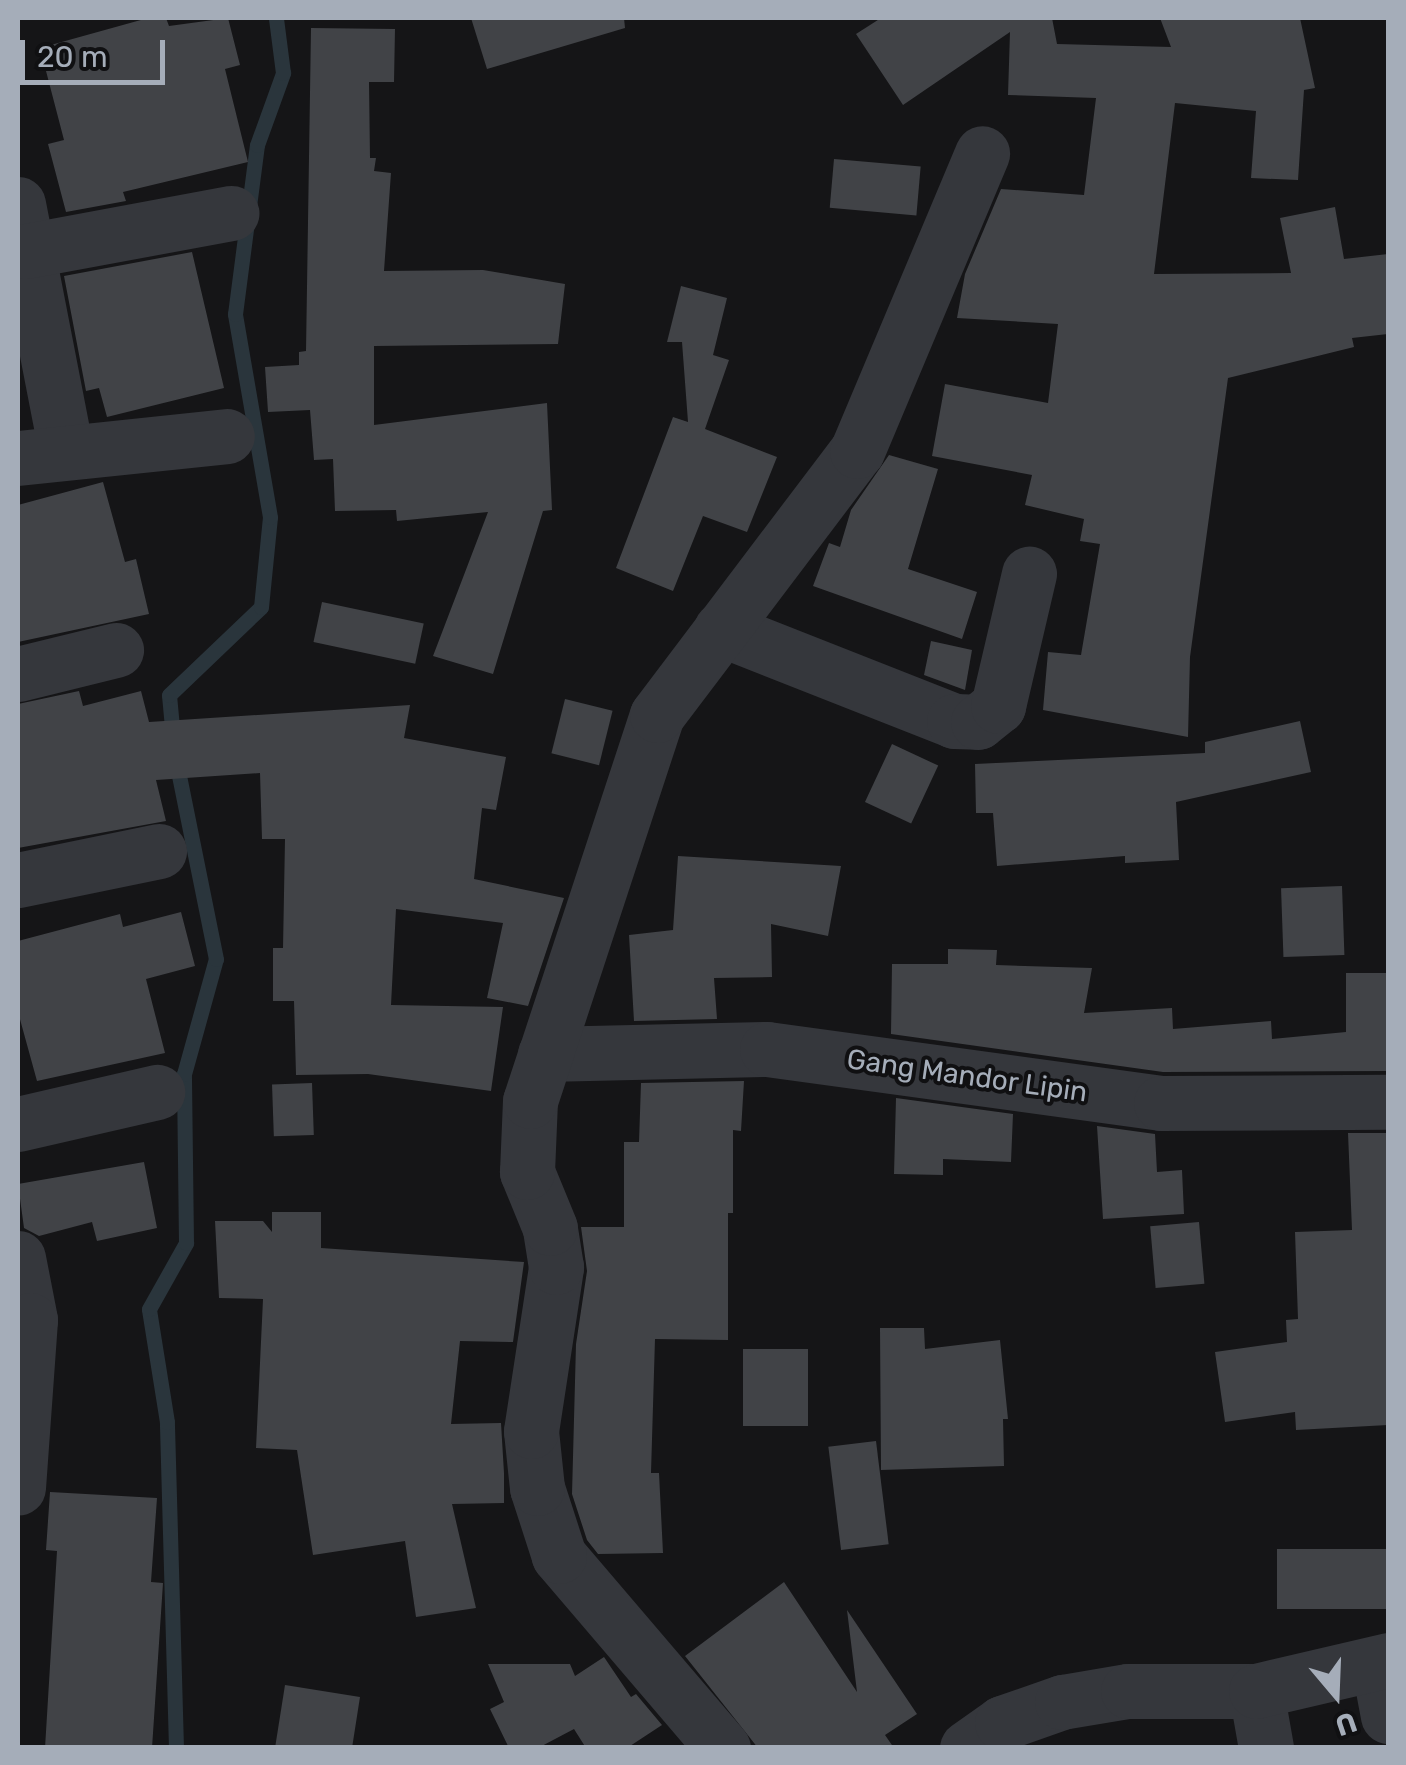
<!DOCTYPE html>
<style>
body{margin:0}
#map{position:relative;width:1406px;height:1765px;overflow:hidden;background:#151517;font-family:Rubik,sans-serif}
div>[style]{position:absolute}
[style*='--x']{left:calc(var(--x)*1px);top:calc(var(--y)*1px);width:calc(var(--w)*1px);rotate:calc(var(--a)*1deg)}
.stream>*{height:15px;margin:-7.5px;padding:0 7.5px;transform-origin:7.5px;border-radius:7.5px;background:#2a353c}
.building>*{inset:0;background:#414347;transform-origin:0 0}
.minor>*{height:55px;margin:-27.5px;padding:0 27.5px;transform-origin:27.5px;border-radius:27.5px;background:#35373c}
span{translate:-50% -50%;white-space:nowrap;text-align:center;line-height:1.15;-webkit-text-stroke:8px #101012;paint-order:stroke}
.street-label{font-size:28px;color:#a5adb9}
.frame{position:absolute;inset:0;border:20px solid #a5adb9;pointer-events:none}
.north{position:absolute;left:1286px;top:1645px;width:100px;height:100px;-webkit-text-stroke:8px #101012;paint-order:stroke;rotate:161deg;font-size:28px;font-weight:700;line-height:40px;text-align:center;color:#a5adb9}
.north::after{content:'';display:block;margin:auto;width:35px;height:45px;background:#a5adb9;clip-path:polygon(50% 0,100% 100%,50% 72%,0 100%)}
.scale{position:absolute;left:20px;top:40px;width:145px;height:45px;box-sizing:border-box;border:5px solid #a5adb9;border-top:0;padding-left:12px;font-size:30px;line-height:35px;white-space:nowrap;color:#a5adb9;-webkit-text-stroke:8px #101012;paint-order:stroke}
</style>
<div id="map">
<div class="stream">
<div style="--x:173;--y:738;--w:43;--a:-95.3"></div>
<div style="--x:169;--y:695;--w:127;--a:-43.7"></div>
<div style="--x:261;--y:607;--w:90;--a:-84.3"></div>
<div style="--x:270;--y:517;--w:206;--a:-99.8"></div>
<div style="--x:235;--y:314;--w:170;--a:-82.6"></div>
<div style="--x:257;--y:145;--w:77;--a:-70.1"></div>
<div style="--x:283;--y:73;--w:55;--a:-97.3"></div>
<div style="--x:176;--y:1748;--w:326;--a:-91.6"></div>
<div style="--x:167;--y:1422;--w:114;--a:-99.1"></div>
<div style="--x:149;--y:1309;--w:76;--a:-60.7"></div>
<div style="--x:186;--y:1243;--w:169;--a:-90.7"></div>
<div style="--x:184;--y:1074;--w:119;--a:-74.5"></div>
<div style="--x:216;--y:959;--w:202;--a:-101.4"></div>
</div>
<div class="building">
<div style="clip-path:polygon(148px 18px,166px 18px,169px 26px,228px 18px,240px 65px,225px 69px,248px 162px,123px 192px,126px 201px,66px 212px,48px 144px,64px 140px,40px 48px)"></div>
<div style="clip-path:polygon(471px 18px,624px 18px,625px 28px,487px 69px)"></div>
<div style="clip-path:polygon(881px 18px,1052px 18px,1057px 44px,1171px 47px,1160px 18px,1300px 18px,1315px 88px,1304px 90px,1298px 180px,1251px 178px,1256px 111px,1175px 103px,1154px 274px,1291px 273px,1280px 218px,1335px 207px,1344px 259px,1388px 254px,1388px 334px,1352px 338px,1354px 347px,1228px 378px,1190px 657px,1188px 737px,1043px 710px,1048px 652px,1081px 655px,1100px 544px,1080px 541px,1084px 519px,1025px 505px,1032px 475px,932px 456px,945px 384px,1048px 403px,1058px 324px,957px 318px,965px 274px,1001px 189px,1084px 195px,1096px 98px,1008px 95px,1010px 32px,903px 105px,856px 34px)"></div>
<div style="clip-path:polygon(311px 28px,395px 29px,394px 82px,369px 82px,370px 158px,376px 158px,374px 171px,391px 173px,384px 271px,483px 270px,565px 284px,558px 344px,374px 346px,374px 425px,547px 403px,552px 510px,543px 511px,493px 674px,433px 656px,488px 512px,397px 521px,396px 510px,335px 511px,333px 459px,314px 460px,310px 410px,268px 412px,265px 367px,299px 365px,299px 352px,306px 351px)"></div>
<div style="left:834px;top:159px;width:87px;height:49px;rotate:5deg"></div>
<div style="clip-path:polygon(192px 252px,224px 388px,107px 417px,99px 388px,86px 391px,64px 276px)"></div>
<div style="clip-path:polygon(681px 286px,727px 298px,713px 355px,729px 360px,705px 429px,777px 457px,747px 532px,703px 516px,673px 591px,616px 568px,673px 417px,688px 422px,682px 342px,667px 342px)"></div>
<div style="clip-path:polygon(889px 455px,938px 469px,908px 569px,977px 592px,962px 639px,813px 586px,829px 543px,840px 547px,851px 510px)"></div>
<div style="clip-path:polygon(103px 482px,125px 562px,136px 559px,149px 614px,18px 642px,18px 505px)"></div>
<div style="left:322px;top:602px;width:104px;height:41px;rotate:12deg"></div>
<div style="clip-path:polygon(931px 641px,972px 650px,965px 690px,924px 675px)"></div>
<div style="clip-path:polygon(79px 691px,83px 706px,141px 691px,149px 722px,410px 705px,404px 738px,506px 757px,496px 810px,482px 808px,474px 879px,564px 898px,528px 1006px,487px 998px,503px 923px,396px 909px,391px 1005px,503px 1007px,491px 1091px,368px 1074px,296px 1075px,294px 1001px,273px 1001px,273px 948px,283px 948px,285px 839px,262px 839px,260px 773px,156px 780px,166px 821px,18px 848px,18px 704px)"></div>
<div style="left:565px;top:699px;width:49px;height:56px;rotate:14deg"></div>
<div style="clip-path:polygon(1300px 721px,1311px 772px,1176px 802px,1179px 860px,1125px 863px,1125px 856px,997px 866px,993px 813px,976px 813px,975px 764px,1205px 753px,1205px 742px)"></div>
<div style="left:892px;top:744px;width:51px;height:64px;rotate:25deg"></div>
<div style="clip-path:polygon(678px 856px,841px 866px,828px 936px,771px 924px,772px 977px,714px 978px,717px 1019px,634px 1021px,629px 935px,673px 930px)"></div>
<div style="left:1342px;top:886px;width:69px;height:61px;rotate:88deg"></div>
<div style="clip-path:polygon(181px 912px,195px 966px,146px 979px,165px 1053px,37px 1081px,18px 1012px,18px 941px,120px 914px,123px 927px)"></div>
<div style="clip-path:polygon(948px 949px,997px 950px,996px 965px,1092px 968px,1084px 1013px,1172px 1008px,1173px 1029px,1271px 1021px,1272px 1039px,1346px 1032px,1346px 973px,1388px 973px,1388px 1071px,1163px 1072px,891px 1034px,892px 964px,948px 964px)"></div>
<div style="clip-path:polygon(744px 1081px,741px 1131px,733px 1130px,733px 1213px,728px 1213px,728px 1340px,655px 1339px,651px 1473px,659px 1473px,663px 1553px,598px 1554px,587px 1540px,572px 1494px,576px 1344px,587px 1271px,581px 1227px,624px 1227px,624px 1142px,639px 1142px,641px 1083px)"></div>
<div style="left:312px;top:1083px;width:52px;height:40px;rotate:88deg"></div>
<div style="clip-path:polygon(896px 1098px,1013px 1114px,1011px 1162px,943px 1159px,943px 1175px,894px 1174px)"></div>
<div style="clip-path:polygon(1097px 1126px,1155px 1134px,1157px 1172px,1182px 1170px,1184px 1214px,1103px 1219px)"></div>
<div style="clip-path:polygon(1348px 1133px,1388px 1133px,1388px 1425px,1296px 1430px,1295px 1412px,1225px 1422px,1215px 1352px,1287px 1342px,1286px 1320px,1298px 1319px,1295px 1232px,1352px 1230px)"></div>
<div style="clip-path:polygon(144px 1162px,157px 1228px,97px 1241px,92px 1222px,39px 1236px,24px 1228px,18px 1184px)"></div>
<div style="clip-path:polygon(272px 1212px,321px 1212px,321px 1248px,524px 1262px,513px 1342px,460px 1341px,451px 1424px,501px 1423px,504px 1473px,504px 1503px,452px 1504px,476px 1608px,416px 1617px,405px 1541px,313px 1555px,297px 1450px,256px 1448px,263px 1299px,219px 1298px,215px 1221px,263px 1221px,272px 1232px)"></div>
<div style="left:1199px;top:1222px;width:62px;height:49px;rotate:85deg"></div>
<div style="clip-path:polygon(880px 1328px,924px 1328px,925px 1349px,1000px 1340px,1008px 1419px,1003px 1419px,1004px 1466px,881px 1470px)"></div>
<div style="left:743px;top:1349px;width:65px;height:77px"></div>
<div style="left:876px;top:1441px;width:104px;height:48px;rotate:83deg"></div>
<div style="clip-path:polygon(50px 1492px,157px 1498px,151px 1582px,163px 1583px,152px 1748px,45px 1748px,57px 1551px,46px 1550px)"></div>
<div style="left:1388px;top:1549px;width:60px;height:111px;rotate:90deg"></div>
<div style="clip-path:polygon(784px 1582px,857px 1692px,847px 1610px,917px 1714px,885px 1735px,894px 1748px,758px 1748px,685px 1656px)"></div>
<div style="clip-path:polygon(604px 1657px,631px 1697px,636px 1694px,662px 1725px,627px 1748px,586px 1748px,574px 1729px,538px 1748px,509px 1748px,490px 1709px,504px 1702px,488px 1664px,570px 1664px,575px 1676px)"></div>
<div style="clip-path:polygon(285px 1685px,360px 1697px,352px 1748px,275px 1748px)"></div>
</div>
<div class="minor">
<div style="--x:18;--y:204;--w:251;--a:79"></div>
<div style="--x:26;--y:251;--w:209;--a:-10.5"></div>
<div style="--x:18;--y:458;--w:210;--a:-6"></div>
<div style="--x:721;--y:629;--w:251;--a:21.5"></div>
<div style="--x:954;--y:721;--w:24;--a:2"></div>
<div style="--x:978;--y:722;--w:26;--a:-39"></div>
<div style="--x:998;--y:706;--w:136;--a:-76.8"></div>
<div style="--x:18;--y:674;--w:101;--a:-13.8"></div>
<div style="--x:18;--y:880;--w:144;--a:-11.6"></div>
<div style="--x:545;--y:1054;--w:222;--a:-1.3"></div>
<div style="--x:767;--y:1049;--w:398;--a:7.8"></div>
<div style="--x:1161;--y:1103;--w:227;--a:-0.3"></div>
<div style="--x:18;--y:1124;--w:143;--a:-13"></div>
<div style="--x:18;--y:1258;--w:63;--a:79"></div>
<div style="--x:30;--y:1320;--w:168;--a:94.1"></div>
<div style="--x:1378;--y:1663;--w:54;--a:79.3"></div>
<div style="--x:1256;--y:1691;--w:58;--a:80"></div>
<div style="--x:723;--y:1748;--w:253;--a:-130.5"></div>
<div style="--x:559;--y:1556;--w:71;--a:-107.9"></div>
<div style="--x:537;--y:1488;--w:57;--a:-96"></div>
<div style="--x:531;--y:1431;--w:166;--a:-81.3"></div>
<div style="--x:556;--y:1267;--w:39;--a:-99"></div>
<div style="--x:550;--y:1228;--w:61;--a:-112.3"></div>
<div style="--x:527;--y:1172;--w:71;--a:-87.6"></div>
<div style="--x:530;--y:1101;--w:406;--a:-71.8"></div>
<div style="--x:657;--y:715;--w:331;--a:-52.9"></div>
<div style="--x:857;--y:451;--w:323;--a:-67.2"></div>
<div style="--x:967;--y:1748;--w:43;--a:-35.5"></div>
<div style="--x:1002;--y:1723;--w:64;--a:-19.3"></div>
<div style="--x:1062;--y:1702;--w:67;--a:-9.5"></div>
<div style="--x:1128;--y:1691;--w:128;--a:0"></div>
<div style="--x:1256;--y:1691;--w:136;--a:-13.2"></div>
</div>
<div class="street-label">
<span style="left:967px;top:1076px;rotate:8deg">Gang Mandor Lipin</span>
</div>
<div class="frame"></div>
<div class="north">U</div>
<div class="scale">20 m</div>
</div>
